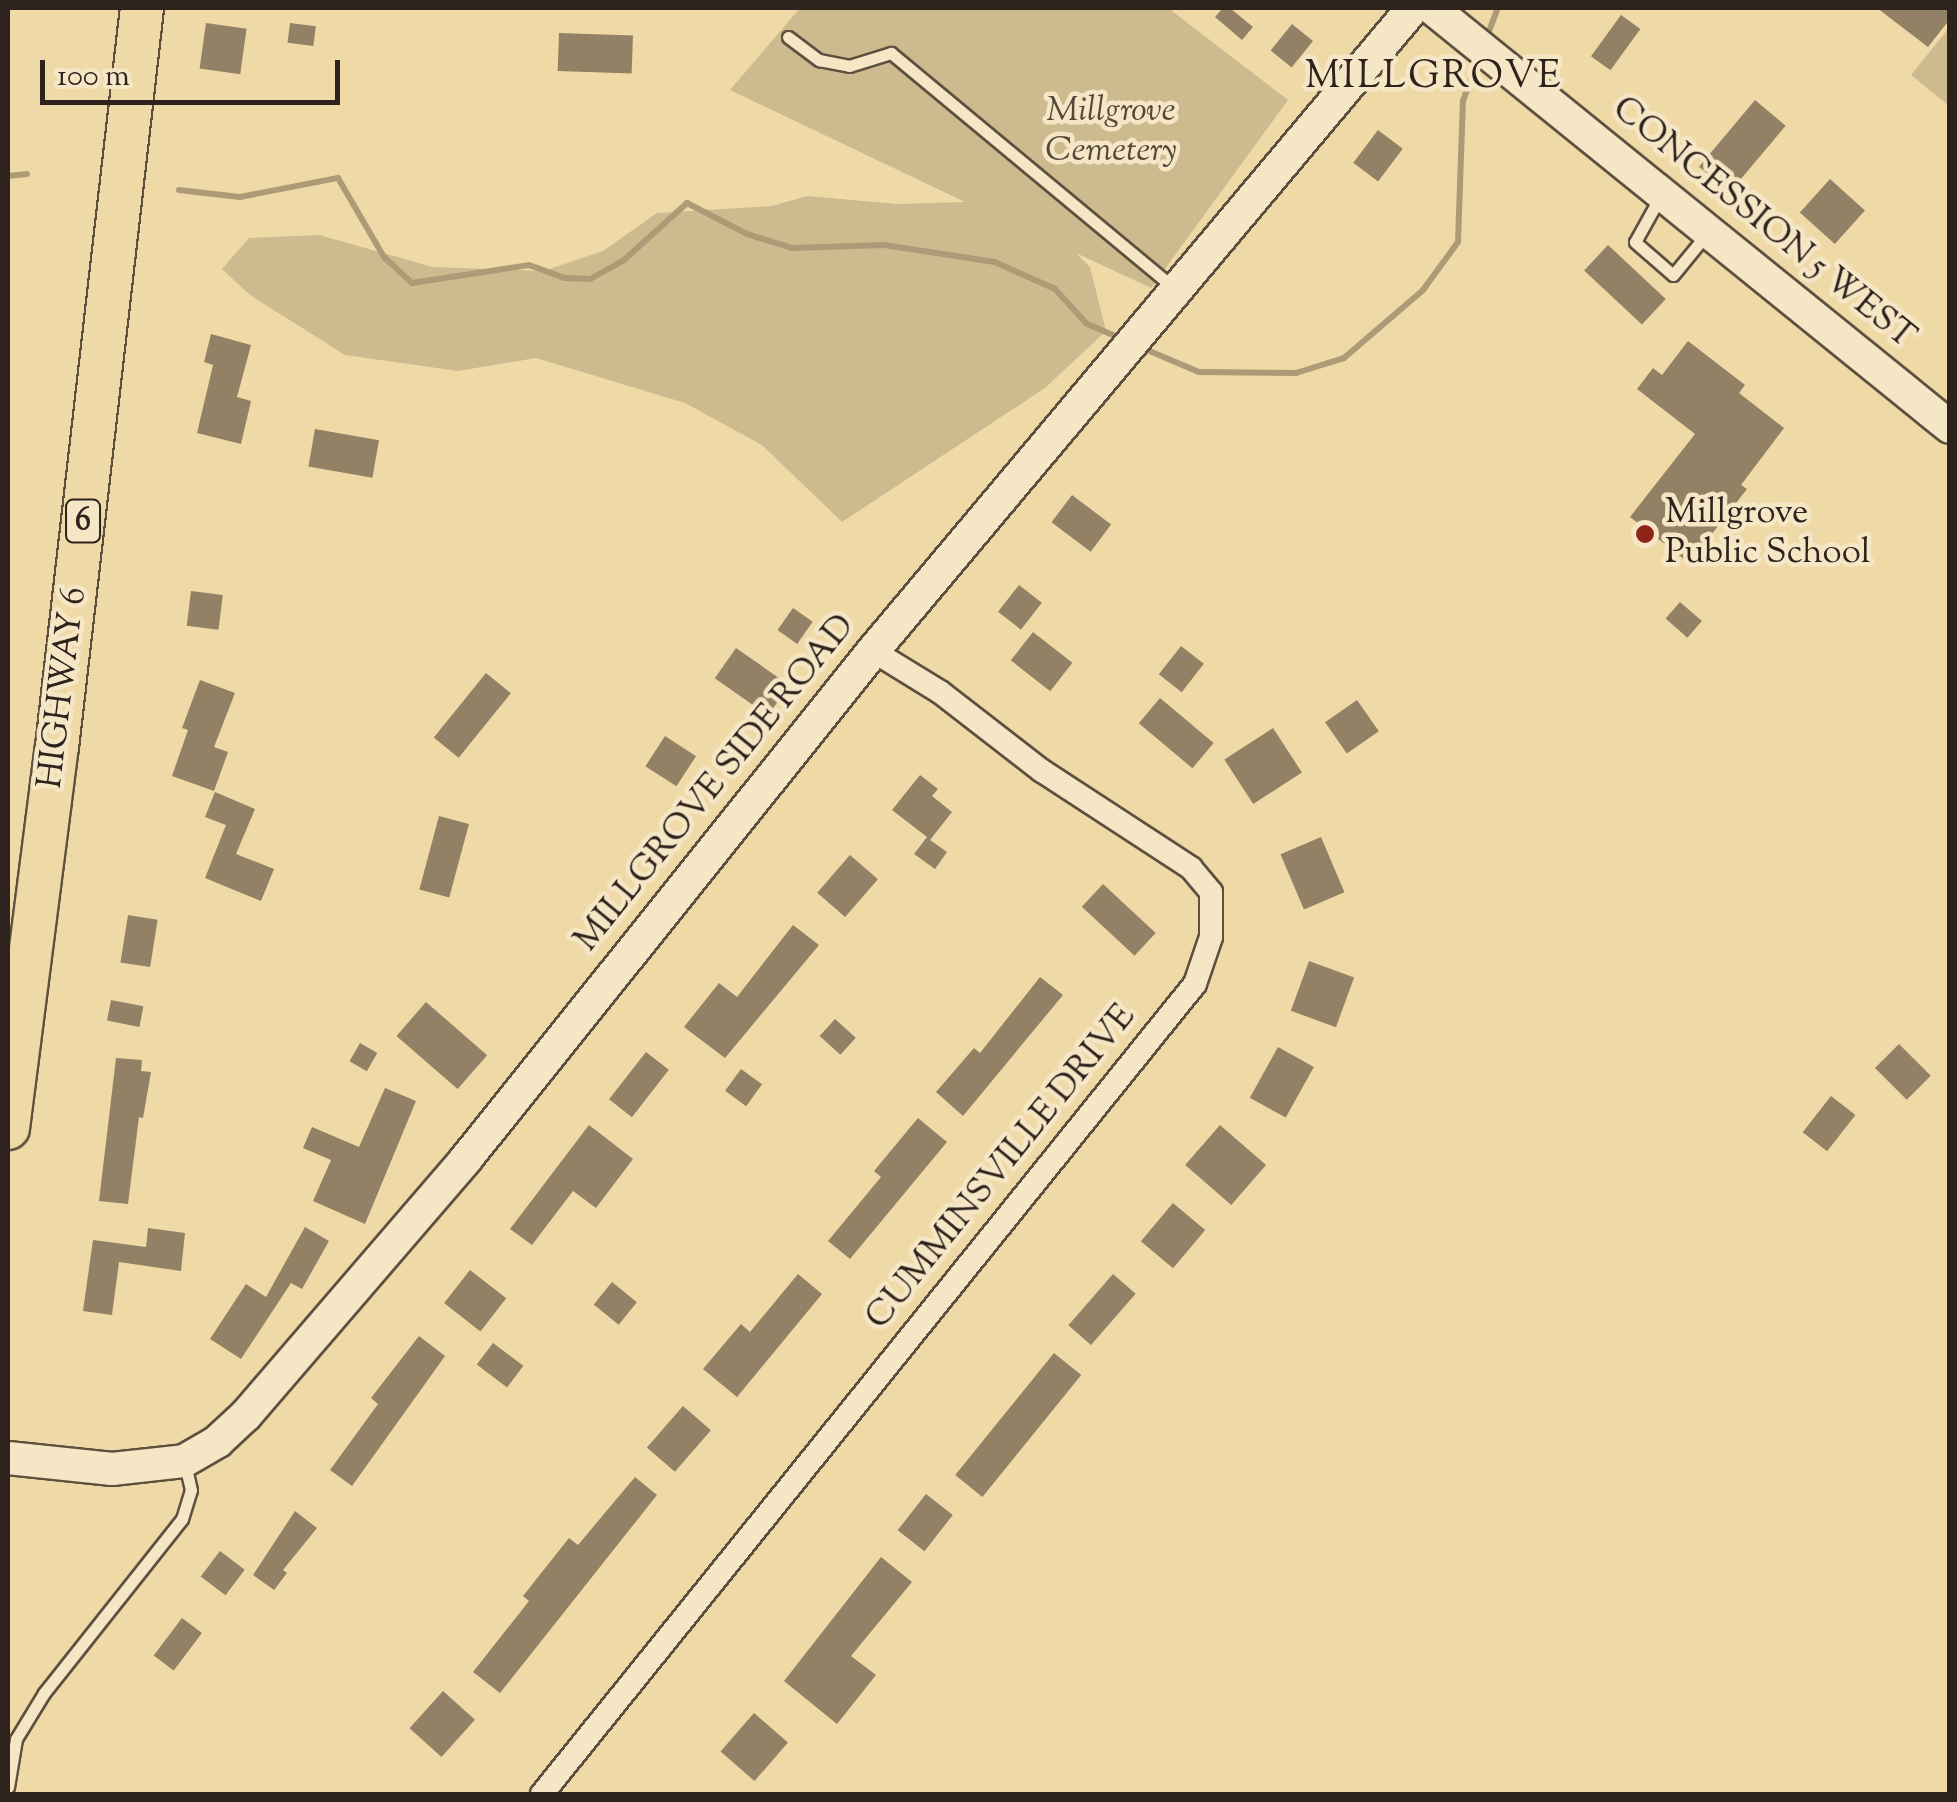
<!DOCTYPE html>
<style>
body{margin:0}
#map{position:relative;width:1957px;height:1802px;overflow:hidden;background:#efd9a7;font-family:"Sorts Mill Goudy",serif}
div>[style]{position:absolute}
[style*='--x']{left:calc(var(--x)*1px);top:calc(var(--y)*1px);width:calc(var(--w)*1px);rotate:calc(var(--a)*1deg)}
.green>*{inset:0;background:#ceba8f}
.stream>*{height:6px;margin:-3px;padding:0 3px;transform-origin:3px;border-radius:3px;background:#ad9b78}
.building>*{inset:0;background:#928164;transform-origin:0 0}
.roads{filter:drop-shadow(2px 0 #5e503f) drop-shadow(-2px 0 #5e503f) drop-shadow(0 2px #5e503f) drop-shadow(0 -2px #5e503f)}
.lane>*{height:11px;margin:-5.5px;padding:0 5.5px;transform-origin:5.5px;border-radius:5.5px;background:#f5e6c6}
.street>*{height:22px;margin:-11px;padding:0 11px;transform-origin:11px;border-radius:11px;background:#f5e6c6}
.secondary>*{height:32px;margin:-16px;padding:0 16px;transform-origin:16px;border-radius:16px;background:#f5e6c6}
.highway>*{height:42px;margin:-21px;padding:0 21px;transform-origin:21px;border-radius:21px;background:#efd9a7}
.dots>*{width:28px;height:28px;translate:-50% -50%;box-sizing:border-box;border:5px solid #f5e6c6;border-radius:50%}
span{translate:-50% -50%;white-space:nowrap;text-align:center;line-height:1.15;-webkit-text-stroke:9px #f5e6c6;paint-order:stroke}
.shield-label span{padding:2px 8px;background:#f5e6c6;border:2px solid;border-radius:8px;-webkit-text-stroke-width:0}
.shield-label{font-size:32px;color:#2d221c;font-weight:700}
.park-label{font-size:35px;color:#554839;font-style:italic}
.street-label{font-size:35px;color:#2d221c}
.poi-label{font-size:35px;color:#2d221c}
.left{translate:0 -50%;text-align:left}
.neighbourhood-label{font-size:38px;color:#2d221c;letter-spacing:2.5px}
.frame{position:absolute;inset:0;border:10px solid #2d221c;pointer-events:none}
.scale{position:absolute;left:40px;top:60px;width:300px;height:45px;box-sizing:border-box;border:5px solid #2d221c;border-top:0;padding-left:12px;font-size:30px;line-height:35px;white-space:nowrap;color:#2d221c;-webkit-text-stroke:8px #f5e6c6;paint-order:stroke}
</style>
<div id="map">
<div class="green">
<div style="clip-path:polygon(800px 8px,1168px 8px,1288px 100px,1151px 288px,1076px 253px,1090px 267px,1106px 331px,1045px 388px,842px 522px,762px 445px,685px 403px,536px 358px,458px 371px,345px 355px,250px 295px,222px 269px,249px 238px,319px 235px,433px 267px,544px 271px,603px 251px,657px 213px,772px 206px,807px 196px,897px 204px,965px 202px,730px 90px)"></div>
<div style="clip-path:polygon(1949px 28px,1949px 106px,1911px 75px)"></div>
</div>
<div class="stream">
<div style="--x:1489;--y:31;--w:25;--a:-69"></div>
<div style="--x:8;--y:176;--w:19;--a:-6"></div>
<div style="--x:179;--y:190;--w:61;--a:6.5"></div>
<div style="--x:240;--y:197;--w:100;--a:-11"></div>
<div style="--x:338;--y:178;--w:91;--a:59.8"></div>
<div style="--x:384;--y:257;--w:38;--a:43"></div>
<div style="--x:412;--y:283;--w:118;--a:-8.7"></div>
<div style="--x:529;--y:265;--w:37;--a:20"></div>
<div style="--x:564;--y:278;--w:26;--a:2"></div>
<div style="--x:590;--y:279;--w:39;--a:-29"></div>
<div style="--x:624;--y:260;--w:85;--a:-42.1"></div>
<div style="--x:687;--y:203;--w:68;--a:27.3"></div>
<div style="--x:747;--y:234;--w:47;--a:17.3"></div>
<div style="--x:792;--y:248;--w:92;--a:-1.9"></div>
<div style="--x:884;--y:245;--w:112;--a:8.7"></div>
<div style="--x:995;--y:262;--w:66;--a:24.2"></div>
<div style="--x:1055;--y:289;--w:47;--a:47.6"></div>
<div style="--x:1087;--y:324;--w:36;--a:23"></div>
<div style="--x:1140;--y:347;--w:64;--a:23"></div>
<div style="--x:1199;--y:372;--w:97;--a:0.6"></div>
<div style="--x:1296;--y:373;--w:50;--a:-17.4"></div>
<div style="--x:1344;--y:358;--w:104;--a:-40.7"></div>
<div style="--x:1423;--y:290;--w:59;--a:-53.9"></div>
<div style="--x:1458;--y:242;--w:141;--a:-88"></div>
<div style="--x:1463;--y:101;--w:37;--a:-70"></div>
</div>
<div class="building">
<div style="clip-path:polygon(1223px 8px,1230px 8px,1253px 27px,1242px 40px,1215px 17px)"></div>
<div style="clip-path:polygon(1877px 8px,1950px 8px,1950px 19px,1928px 47px)"></div>
<div style="left:1621px;top:15px;width:24px;height:51px;rotate:36deg"></div>
<div style="left:206px;top:23px;width:41px;height:46px;rotate:8deg"></div>
<div style="left:290px;top:23px;width:26px;height:20px;rotate:7deg"></div>
<div style="left:1292px;top:24px;width:27px;height:34px;rotate:39deg"></div>
<div style="left:559px;top:33px;width:74px;height:38px;rotate:2deg"></div>
<div style="left:1755px;top:100px;width:40px;height:87px;rotate:40deg"></div>
<div style="left:1378px;top:130px;width:31px;height:41px;rotate:37deg"></div>
<div style="left:1830px;top:179px;width:47px;height:45px;rotate:42deg"></div>
<div style="left:1608px;top:245px;width:79px;height:35px;rotate:43deg"></div>
<div style="clip-path:polygon(211px 334px,251px 345px,237px 397px,251px 401px,241px 444px,197px 433px,213px 365px,204px 362px)"></div>
<div style="clip-path:polygon(1688px 341px,1745px 385px,1739px 393px,1784px 428px,1741px 485px,1747px 489px,1689px 563px,1630px 517px,1695px 434px,1637px 389px,1653px 368px,1662px 375px)"></div>
<div style="left:315px;top:429px;width:65px;height:38px;rotate:10deg"></div>
<div style="left:1072px;top:495px;width:49px;height:34px;rotate:37deg"></div>
<div style="left:1019px;top:585px;width:29px;height:34px;rotate:38deg"></div>
<div style="left:191px;top:591px;width:32px;height:35px;rotate:7deg"></div>
<div style="left:1680px;top:602px;width:29px;height:22px;rotate:41deg"></div>
<div style="left:793px;top:608px;width:24px;height:27px;rotate:35deg"></div>
<div style="left:1033px;top:632px;width:50px;height:36px;rotate:38deg"></div>
<div style="left:1181px;top:646px;width:29px;height:36px;rotate:38deg"></div>
<div style="left:736px;top:648px;width:65px;height:37px;rotate:35deg"></div>
<div style="left:486px;top:673px;width:32px;height:83px;rotate:39deg"></div>
<div style="clip-path:polygon(200px 680px,235px 693px,214px 747px,228px 752px,214px 791px,172px 776px,188px 730px,182px 728px)"></div>
<div style="left:1160px;top:698px;width:70px;height:33px;rotate:40deg"></div>
<div style="left:1357px;top:700px;width:38px;height:39px;rotate:55deg"></div>
<div style="left:1273px;top:728px;width:53px;height:58px;rotate:57deg"></div>
<div style="left:665px;top:736px;width:37px;height:36px;rotate:33deg"></div>
<div style="clip-path:polygon(920px 775px,938px 789px,932px 796px,952px 812px,930px 840px,947px 852px,935px 869px,914px 854px,927px 837px,892px 810px)"></div>
<div style="clip-path:polygon(215px 792px,255px 809px,236px 854px,274px 869px,261px 901px,205px 878px,226px 825px,205px 817px)"></div>
<div style="left:439px;top:816px;width:31px;height:76px;rotate:15deg"></div>
<div style="left:1321px;top:837px;width:60px;height:44px;rotate:67deg"></div>
<div style="left:850px;top:855px;width:37px;height:50px;rotate:41deg"></div>
<div style="left:1103px;top:884px;width:72px;height:31px;rotate:43deg"></div>
<div style="left:128px;top:915px;width:30px;height:48px;rotate:9deg"></div>
<div style="clip-path:polygon(793px 925px,819px 945px,725px 1058px,684px 1027px,719px 983px,737px 997px)"></div>
<div style="left:1309px;top:961px;width:48px;height:53px;rotate:20deg"></div>
<div style="clip-path:polygon(1040px 977px,1063px 995px,963px 1116px,936px 1092px,974px 1048px,980px 1053px)"></div>
<div style="left:111px;top:1000px;width:33px;height:21px;rotate:11deg"></div>
<div style="left:426px;top:1002px;width:81px;height:45px;rotate:41deg"></div>
<div style="left:835px;top:1019px;width:28px;height:23px;rotate:42deg"></div>
<div style="left:360px;top:1043px;width:20px;height:21px;rotate:30deg"></div>
<div style="left:1899px;top:1044px;width:45px;height:34px;rotate:45deg"></div>
<div style="left:1278px;top:1047px;width:41px;height:58px;rotate:29deg"></div>
<div style="left:646px;top:1052px;width:29px;height:60px;rotate:38deg"></div>
<div style="clip-path:polygon(116px 1058px,142px 1060px,141px 1071px,151px 1072px,143px 1118px,139px 1117px,128px 1204px,99px 1201px)"></div>
<div style="left:741px;top:1069px;width:26px;height:27px;rotate:36deg"></div>
<div style="clip-path:polygon(385px 1088px,416px 1101px,365px 1224px,313px 1201px,331px 1160px,303px 1148px,312px 1127px,359px 1147px)"></div>
<div style="left:1831px;top:1096px;width:31px;height:46px;rotate:38deg"></div>
<div style="clip-path:polygon(918px 1118px,947px 1142px,850px 1259px,828px 1241px,881px 1177px,874px 1171px)"></div>
<div style="clip-path:polygon(589px 1125px,633px 1159px,596px 1208px,573px 1191px,532px 1245px,510px 1229px)"></div>
<div style="left:1220px;top:1125px;width:61px;height:53px;rotate:41deg"></div>
<div style="left:1173px;top:1203px;width:42px;height:50px;rotate:40deg"></div>
<div style="clip-path:polygon(305px 1227px,329px 1241px,302px 1289px,291px 1283px,241px 1359px,210px 1339px,246px 1284px,266px 1297px)"></div>
<div style="clip-path:polygon(148px 1228px,185px 1233px,181px 1271px,119px 1262px,112px 1315px,83px 1311px,93px 1240px,146px 1247px)"></div>
<div style="left:470px;top:1270px;width:46px;height:42px;rotate:38deg"></div>
<div style="clip-path:polygon(798px 1274px,822px 1294px,737px 1397px,703px 1369px,741px 1324px,750px 1332px)"></div>
<div style="left:1113px;top:1274px;width:30px;height:68px;rotate:41deg"></div>
<div style="left:612px;top:1282px;width:32px;height:29px;rotate:39deg"></div>
<div style="clip-path:polygon(419px 1336px,445px 1356px,352px 1486px,330px 1470px,378px 1404px,371px 1398px)"></div>
<div style="left:493px;top:1343px;width:38px;height:27px;rotate:37deg"></div>
<div style="left:1054px;top:1353px;width:35px;height:157px;rotate:39deg"></div>
<div style="left:683px;top:1406px;width:37px;height:55px;rotate:41deg"></div>
<div style="clip-path:polygon(635px 1477px,657px 1495px,500px 1693px,473px 1672px,529px 1601px,523px 1596px,569px 1538px,578px 1545px)"></div>
<div style="left:926px;top:1494px;width:34px;height:46px;rotate:38deg"></div>
<div style="clip-path:polygon(295px 1511px,317px 1528px,283px 1570px,287px 1573px,274px 1590px,253px 1575px)"></div>
<div style="left:220px;top:1551px;width:31px;height:32px;rotate:37deg"></div>
<div style="clip-path:polygon(881px 1557px,912px 1582px,851px 1656px,876px 1675px,837px 1724px,784px 1681px)"></div>
<div style="left:182px;top:1618px;width:25px;height:47px;rotate:37deg"></div>
<div style="left:443px;top:1691px;width:43px;height:50px;rotate:42deg"></div>
<div style="left:754px;top:1713px;width:45px;height:51px;rotate:41deg"></div>
</div>
<div class="roads">
<div class="lane">
<div style="--x:788;--y:37;--w:39;--a:37"></div>
<div style="--x:819;--y:60;--w:31;--a:11"></div>
<div style="--x:849;--y:66;--w:44;--a:-17.2"></div>
<div style="--x:891;--y:53;--w:366;--a:39.7"></div>
<div style="--x:1660;--y:197;--w:51;--a:119.1"></div>
<div style="--x:1635;--y:242;--w:50;--a:41"></div>
<div style="--x:1673;--y:275;--w:50;--a:-50.6"></div>
<div style="--x:8;--y:1787;--w:49;--a:-80.5"></div>
<div style="--x:16;--y:1739;--w:54;--a:-58.7"></div>
<div style="--x:44;--y:1693;--w:222;--a:-51.6"></div>
<div style="--x:182;--y:1519;--w:30;--a:-73"></div>
<div style="--x:191;--y:1490;--w:26;--a:-103"></div>
</div>
<div class="street">
<div style="--x:542;--y:1794;--w:1040;--a:-51.13"></div>
<div style="--x:1195;--y:984;--w:50;--a:-71.2"></div>
<div style="--x:1211;--y:937;--w:45;--a:-90"></div>
<div style="--x:1211;--y:892;--w:31;--a:-130"></div>
<div style="--x:1191;--y:868;--w:178;--a:-146.9"></div>
<div style="--x:1042;--y:771;--w:129;--a:-142.2"></div>
<div style="--x:940;--y:692;--w:79;--a:-148.5"></div>
</div>
<div class="secondary">
<div style="--x:1432;--y:8;--w:666;--a:38.97"></div>
<div style="--x:8;--y:1458;--w:105;--a:6"></div>
<div style="--x:112;--y:1469;--w:72;--a:-6.3"></div>
<div style="--x:184;--y:1461;--w:39;--a:-30"></div>
<div style="--x:218;--y:1441;--w:38;--a:-43"></div>
<div style="--x:246;--y:1415;--w:338;--a:-49.3"></div>
<div style="--x:466;--y:1159;--w:651;--a:-51.3"></div>
<div style="--x:873;--y:651;--w:840;--a:-49.98"></div>
</div>
<div class="highway">
<div style="--x:8;--y:1128;--w:384;--a:-82.7"></div>
<div style="--x:57;--y:747;--w:744;--a:-83.44"></div>
</div>
</div>
<div class="dots">
<div style="left:1645px;top:534px;background:#8f2418"></div>
</div>
<div class="shield-label">
<span style="left:83px;top:521px">6</span>
</div>
<div class="park-label">
<span style="left:1111px;top:132px">Millgrove<br>Cemetery</span>
</div>
<div class="street-label">
<span style="left:1763px;top:224px;rotate:39deg">CONCESSION 5 WEST</span>
<span style="left:64px;top:688px;rotate:-83deg">HIGHWAY 6</span>
<span style="left:716px;top:784px;rotate:-51deg">MILLGROVE SIDE ROAD</span>
<span style="left:1002px;top:1168px;rotate:-51deg">CUMMINSVILLE DRIVE</span>
</div>
<div class="poi-label">
<span class="left" style="left:1665px;top:534px">Millgrove<br>Public School</span>
</div>
<div class="neighbourhood-label">
<span style="left:1434px;top:79px">MILLGROVE</span>
</div>
<div class="frame"></div>
<div class="scale">100 m</div>
</div>
